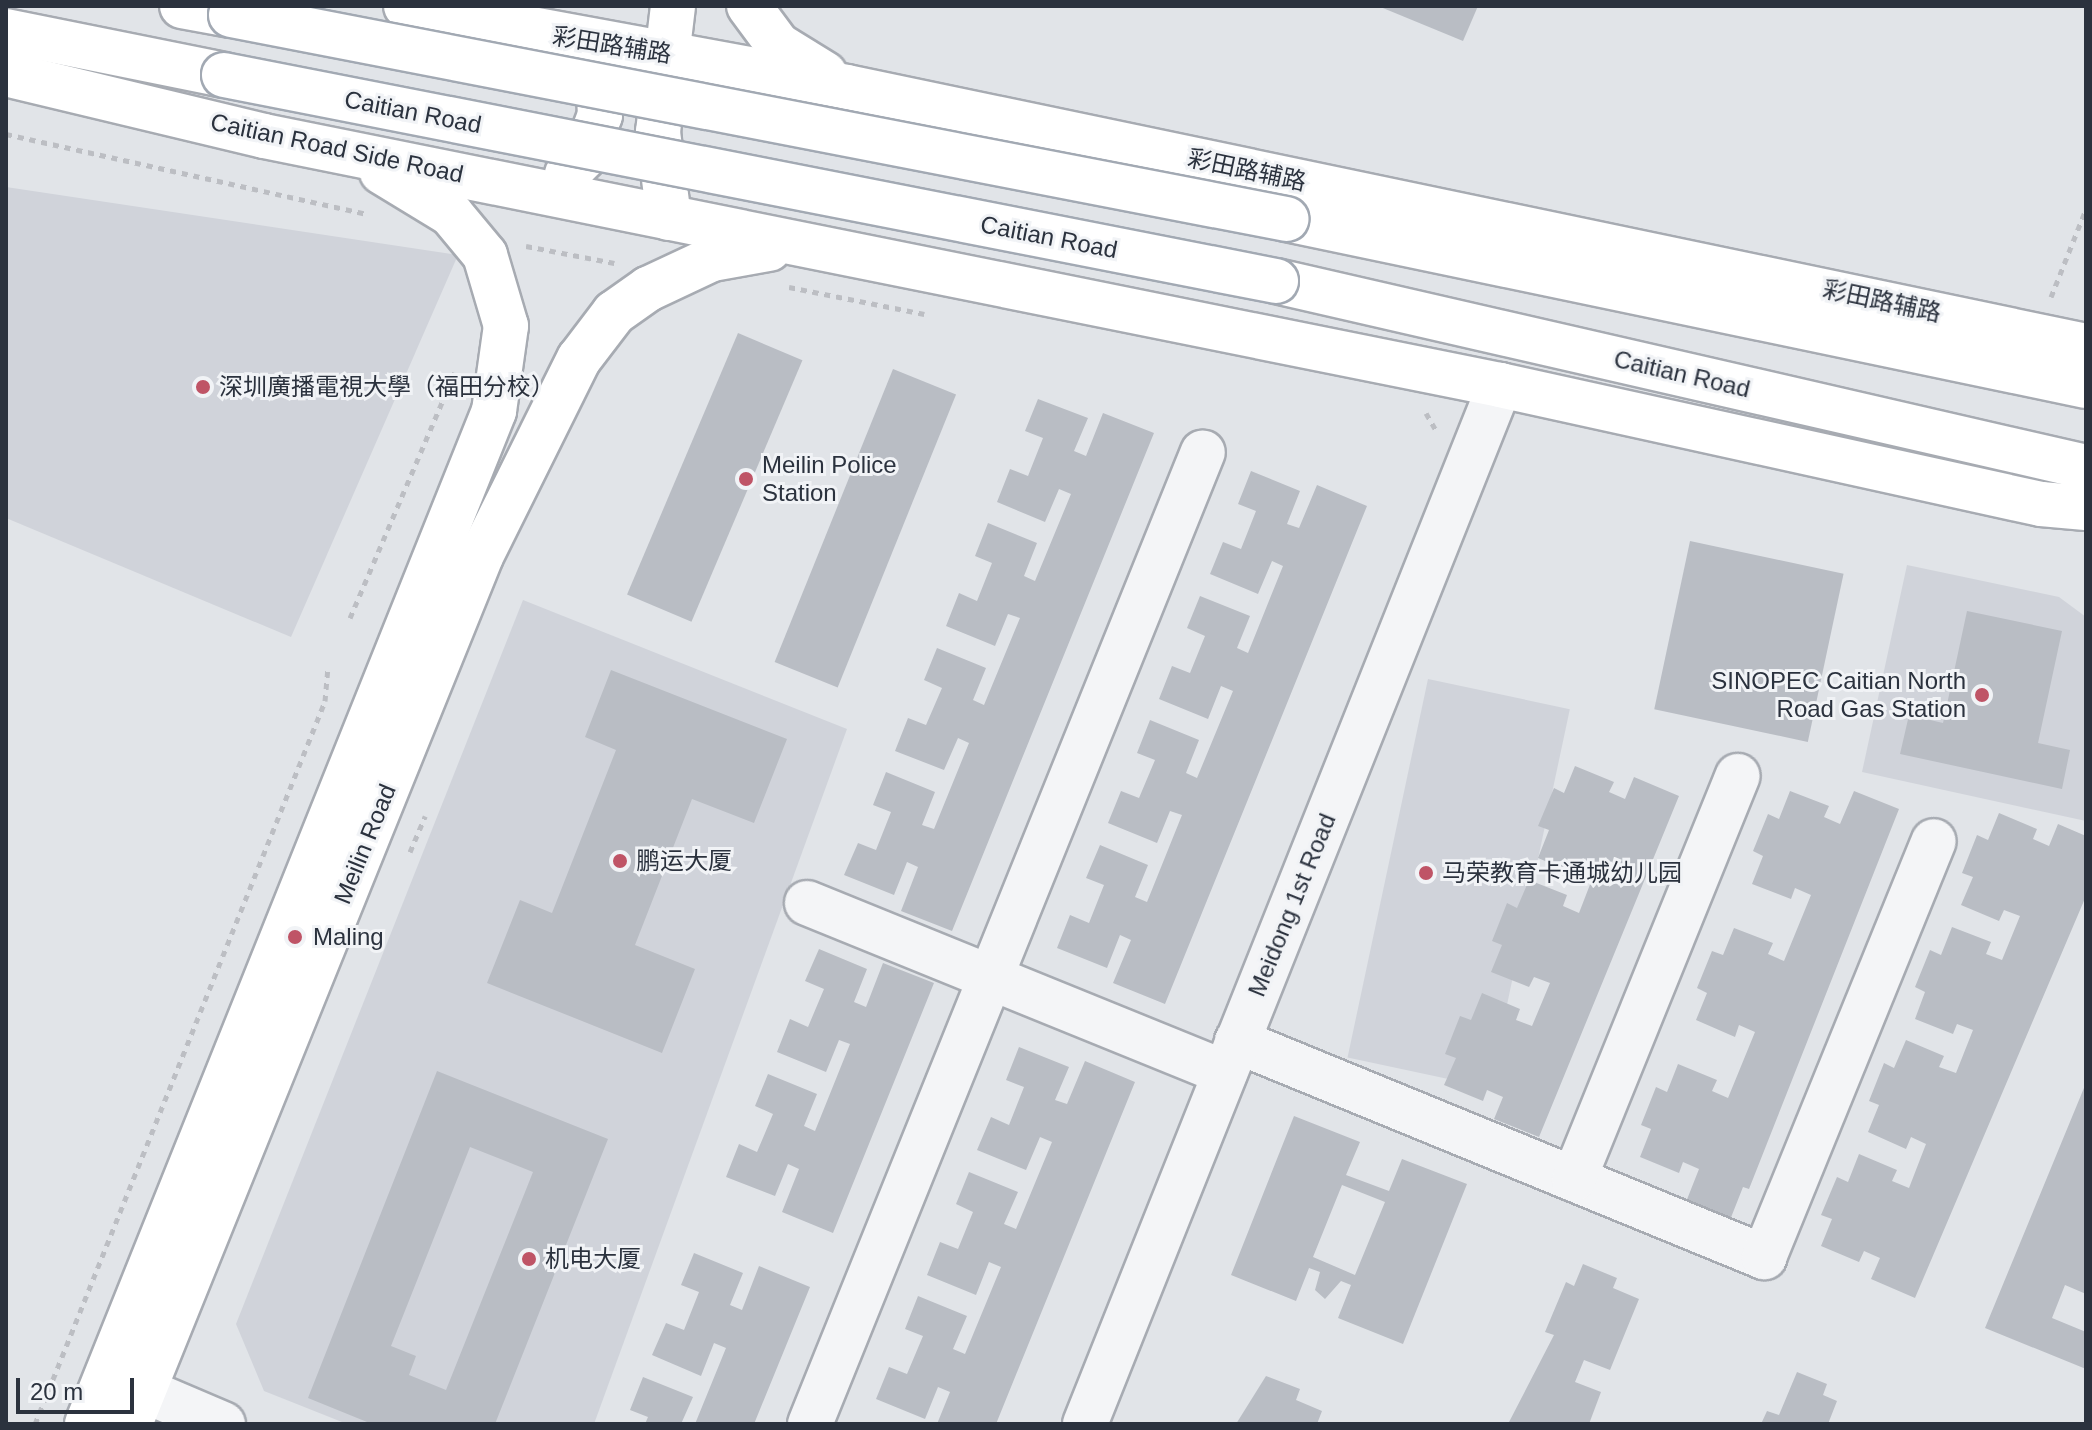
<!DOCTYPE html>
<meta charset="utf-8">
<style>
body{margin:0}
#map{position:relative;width:2092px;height:1430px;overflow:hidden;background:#e1e4e8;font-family:Arial,"Noto Sans SC",sans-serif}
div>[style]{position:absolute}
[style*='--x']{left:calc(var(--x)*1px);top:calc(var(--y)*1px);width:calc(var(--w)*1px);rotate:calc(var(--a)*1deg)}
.built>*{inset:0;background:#d0d3da;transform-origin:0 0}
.building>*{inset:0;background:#b9bdc4;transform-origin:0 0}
.path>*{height:5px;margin-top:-2.5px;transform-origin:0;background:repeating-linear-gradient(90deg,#bcbec3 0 6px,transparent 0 12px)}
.roads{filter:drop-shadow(2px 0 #a7abb2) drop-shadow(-2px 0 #a7abb2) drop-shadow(0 2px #a7abb2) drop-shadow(0 -2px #a7abb2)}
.minor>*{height:44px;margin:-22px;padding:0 22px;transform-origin:22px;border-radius:22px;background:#f4f5f7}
.major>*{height:44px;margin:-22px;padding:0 22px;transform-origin:22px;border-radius:22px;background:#fff}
.bridges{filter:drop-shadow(2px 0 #a2a9b3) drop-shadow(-2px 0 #a2a9b3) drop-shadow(0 2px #a2a9b3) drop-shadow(0 -2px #a2a9b3)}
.major-bridge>*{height:44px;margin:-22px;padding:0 22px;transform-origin:22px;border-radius:22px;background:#fff}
.dots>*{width:22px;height:22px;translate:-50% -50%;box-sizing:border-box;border:4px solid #f1f3f6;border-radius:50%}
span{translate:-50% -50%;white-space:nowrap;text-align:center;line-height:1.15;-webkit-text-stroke:6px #f1f3f6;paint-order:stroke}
.street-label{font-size:24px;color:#2b323e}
.poi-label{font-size:24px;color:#2b323e}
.left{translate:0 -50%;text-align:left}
.right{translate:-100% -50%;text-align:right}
.frame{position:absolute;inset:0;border:8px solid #2b323e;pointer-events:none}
.scale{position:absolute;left:16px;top:1378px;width:118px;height:36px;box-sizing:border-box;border:4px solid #2b323e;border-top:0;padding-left:10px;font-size:24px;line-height:28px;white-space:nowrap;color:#2b323e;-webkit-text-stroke:6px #f1f3f6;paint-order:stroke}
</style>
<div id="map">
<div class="built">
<div style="clip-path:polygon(6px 187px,458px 255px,291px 637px,6px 518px)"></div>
<div style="clip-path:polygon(1907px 565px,2059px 597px,2086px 617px,2086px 821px,1862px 772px)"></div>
<div style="clip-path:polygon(523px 600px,847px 729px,594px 1424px,347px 1424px,264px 1391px,236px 1324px)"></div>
<div style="left:1428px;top:679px;width:145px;height:387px;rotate:12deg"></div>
</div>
<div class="building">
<div style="clip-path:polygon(1378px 6px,1478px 6px,1463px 41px)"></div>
<div style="left:738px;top:333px;width:70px;height:284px;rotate:23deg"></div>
<div style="left:893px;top:369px;width:68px;height:316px;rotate:22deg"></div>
<div style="clip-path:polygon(1038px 399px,1088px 418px,1074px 451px,1086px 456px,1103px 413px,1154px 433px,952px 931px,901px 911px,918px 867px,907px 862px,894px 895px,844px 875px,858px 843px,876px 850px,891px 812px,873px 805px,886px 772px,935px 792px,922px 825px,934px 829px,969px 743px,958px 738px,944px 770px,895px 751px,908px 718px,926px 725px,942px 688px,924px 680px,937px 648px,986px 668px,973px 700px,984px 705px,1020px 618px,1008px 614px,995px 646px,946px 626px,959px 593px,977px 601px,992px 563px,975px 556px,988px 523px,1037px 543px,1024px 576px,1035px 581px,1071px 494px,1059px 489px,1045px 522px,997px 502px,1010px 469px,1028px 476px,1043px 438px,1025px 431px)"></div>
<div style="clip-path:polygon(1251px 471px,1300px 491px,1287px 524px,1299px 528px,1317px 485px,1367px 506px,1165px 1004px,1113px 983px,1131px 940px,1120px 935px,1107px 968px,1057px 948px,1070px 915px,1089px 923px,1104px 885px,1086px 878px,1100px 845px,1148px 865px,1135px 897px,1147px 902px,1182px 815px,1170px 811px,1157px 843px,1108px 823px,1121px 791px,1139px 798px,1155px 760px,1137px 753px,1150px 720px,1199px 740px,1186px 773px,1197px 778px,1233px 691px,1221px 686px,1208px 719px,1159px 699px,1172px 666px,1190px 673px,1205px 636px,1187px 628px,1200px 596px,1250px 616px,1237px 648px,1248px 653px,1283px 566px,1272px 561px,1258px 594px,1210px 574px,1223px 542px,1241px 549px,1256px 511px,1238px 504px)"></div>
<div style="left:1690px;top:541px;width:157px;height:172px;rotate:12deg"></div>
<div style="clip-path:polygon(1967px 611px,2062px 631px,2038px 743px,2070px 750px,2062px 789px,1900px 754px,1909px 715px,1943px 723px)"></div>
<div style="clip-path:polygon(611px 670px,787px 739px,754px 823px,692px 799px,635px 945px,695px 969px,662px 1053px,487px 983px,520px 900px,552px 913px,616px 750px,585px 737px)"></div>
<div style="clip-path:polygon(1575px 766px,1614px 782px,1609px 792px,1625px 799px,1634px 777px,1679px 796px,1539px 1137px,1494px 1119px,1503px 1097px,1487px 1090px,1483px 1101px,1444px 1085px,1456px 1058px,1445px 1054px,1460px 1016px,1471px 1020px,1482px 993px,1520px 1009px,1516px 1020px,1532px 1026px,1550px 983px,1534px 977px,1529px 987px,1491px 972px,1502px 945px,1492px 941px,1507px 903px,1517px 908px,1529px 880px,1567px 895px,1563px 906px,1579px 913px,1596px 869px,1581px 863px,1576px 874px,1538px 858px,1549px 830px,1538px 826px,1554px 788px,1564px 793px)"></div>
<div style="clip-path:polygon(1790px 791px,1829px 806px,1824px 817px,1840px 824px,1854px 791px,1899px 809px,1749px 1189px,1743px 1187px,1730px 1220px,1686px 1202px,1699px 1169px,1683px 1162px,1679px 1173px,1640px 1157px,1651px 1129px,1641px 1125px,1656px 1087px,1667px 1092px,1678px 1064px,1717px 1080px,1712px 1091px,1728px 1098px,1755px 1032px,1739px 1025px,1735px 1037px,1696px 1020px,1707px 993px,1697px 988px,1712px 951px,1723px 955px,1734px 928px,1773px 943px,1768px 954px,1784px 961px,1811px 895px,1795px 888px,1791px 899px,1752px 884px,1763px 856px,1753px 851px,1768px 814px,1779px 819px)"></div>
<div style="clip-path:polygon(1999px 813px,2037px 829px,2033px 839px,2049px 846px,2058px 824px,2086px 836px,2086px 896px,1915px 1298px,1871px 1279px,1880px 1258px,1864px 1251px,1859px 1262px,1821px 1246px,1832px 1219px,1821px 1215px,1837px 1177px,1848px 1182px,1859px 1154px,1897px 1170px,1892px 1181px,1909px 1188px,1926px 1144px,1911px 1137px,1906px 1149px,1868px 1132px,1879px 1105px,1869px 1101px,1884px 1063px,1894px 1068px,1906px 1040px,1944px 1056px,1939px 1067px,1956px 1073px,1973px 1030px,1957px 1024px,1953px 1034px,1915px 1019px,1925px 992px,1915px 987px,1930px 950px,1941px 955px,1952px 927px,1991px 942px,1986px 954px,2002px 960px,2020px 916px,2004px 910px,1999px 921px,1961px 905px,1973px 877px,1962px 873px,1977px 835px,1988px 840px)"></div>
<div style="clip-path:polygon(819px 949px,867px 969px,854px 1002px,866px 1007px,883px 963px,934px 983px,833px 1233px,782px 1212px,799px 1169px,788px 1164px,775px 1196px,726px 1177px,739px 1144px,757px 1152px,773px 1114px,755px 1106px,768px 1074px,817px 1094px,804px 1126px,815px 1131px,850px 1044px,839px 1040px,826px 1072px,777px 1052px,790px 1019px,808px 1027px,824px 989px,805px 981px)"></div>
<div style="clip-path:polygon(1019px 1047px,1069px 1067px,1055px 1100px,1067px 1104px,1085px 1061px,1135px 1082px,996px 1424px,937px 1424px,950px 1392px,938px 1387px,925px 1419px,876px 1399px,889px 1367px,907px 1374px,923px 1336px,905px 1329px,918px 1296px,967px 1316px,953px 1349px,965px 1354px,1001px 1267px,989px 1262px,976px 1295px,927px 1275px,940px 1242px,958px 1249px,973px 1212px,956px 1204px,969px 1172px,1018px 1192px,1004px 1224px,1016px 1229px,1052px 1142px,1040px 1137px,1026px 1170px,977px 1150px,991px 1117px,1009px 1125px,1024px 1087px,1006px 1080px)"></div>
<div style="clip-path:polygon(evenodd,437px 1071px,608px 1139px,495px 1424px,372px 1424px,308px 1398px,437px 1071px,470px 1147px,533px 1172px,446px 1390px,409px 1375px,416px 1356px,391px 1346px,470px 1147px)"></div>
<div style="clip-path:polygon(2086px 1083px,2086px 1294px,2065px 1285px,2052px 1318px,2086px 1332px,2086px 1369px,1985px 1328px)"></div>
<div style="clip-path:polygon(evenodd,1294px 1116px,1360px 1142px,1346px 1175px,1389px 1191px,1402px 1159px,1467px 1184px,1403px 1344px,1338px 1318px,1351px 1285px,1341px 1281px,1325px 1299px,1315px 1290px,1320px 1272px,1309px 1268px,1296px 1301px,1231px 1275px,1294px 1116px,1342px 1185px,1385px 1202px,1355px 1275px,1313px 1257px,1342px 1185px)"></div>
<div style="clip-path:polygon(694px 1253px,743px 1273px,730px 1305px,742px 1310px,759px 1266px,810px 1287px,754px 1424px,695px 1424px,726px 1348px,714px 1343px,701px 1376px,652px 1355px,666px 1323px,684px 1330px,699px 1292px,681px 1285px)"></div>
<div style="clip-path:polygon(1583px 1264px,1617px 1278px,1613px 1288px,1639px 1299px,1610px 1370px,1584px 1360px,1575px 1382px,1601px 1392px,1589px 1424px,1508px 1424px,1554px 1335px,1545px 1332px,1566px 1282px,1574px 1286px)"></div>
<div style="clip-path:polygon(1797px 1372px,1827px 1384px,1823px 1395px,1837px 1401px,1828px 1424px,1761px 1424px,1767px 1411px,1779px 1415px)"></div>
<div style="clip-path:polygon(1266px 1376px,1300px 1389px,1296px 1400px,1322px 1411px,1317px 1424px,1236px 1424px)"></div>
<div style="clip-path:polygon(643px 1377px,693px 1397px,681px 1424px,645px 1424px,648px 1417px,630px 1410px)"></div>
</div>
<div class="path">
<div style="--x:6;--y:134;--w:371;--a:12.5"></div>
<div style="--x:526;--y:246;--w:90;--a:10.9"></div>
<div style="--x:789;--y:287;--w:138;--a:11.3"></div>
<div style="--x:2051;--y:297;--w:95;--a:-68.3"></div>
<div style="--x:1426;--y:413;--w:22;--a:60"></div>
<div style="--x:350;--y:618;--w:267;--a:-66.9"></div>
<div style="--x:410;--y:852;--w:39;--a:-67"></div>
<div style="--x:35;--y:1424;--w:779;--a:-68.14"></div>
<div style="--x:325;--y:701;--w:33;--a:-85"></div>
</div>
<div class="roads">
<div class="minor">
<div style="--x:807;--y:903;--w:451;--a:22.1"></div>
<div style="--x:1237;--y:1041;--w:570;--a:22.29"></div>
<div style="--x:1764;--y:1257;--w:449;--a:-67.8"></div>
<div style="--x:1574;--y:1179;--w:435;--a:-67.9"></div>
<div style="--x:108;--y:1375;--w:125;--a:23.1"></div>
<div style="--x:810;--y:1424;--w:1048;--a:-67.99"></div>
<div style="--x:1085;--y:1424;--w:1119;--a:-68.23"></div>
</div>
<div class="major">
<div style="--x:182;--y:6;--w:50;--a:10.4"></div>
<div style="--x:406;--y:6;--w:448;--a:10.4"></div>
<div style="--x:847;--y:87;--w:1266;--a:11.81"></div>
<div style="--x:749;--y:6;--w:49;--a:53.4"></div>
<div style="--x:778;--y:45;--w:55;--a:31.7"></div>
<div style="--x:6;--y:31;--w:222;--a:11.4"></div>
<div style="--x:6;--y:74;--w:265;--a:13.5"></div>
<div style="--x:264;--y:136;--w:1261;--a:11.39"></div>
<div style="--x:1500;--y:385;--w:554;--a:12.41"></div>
<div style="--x:2041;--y:504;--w:45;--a:5.1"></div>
<div style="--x:567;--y:174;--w:24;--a:-45"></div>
<div style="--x:584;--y:157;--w:45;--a:-69.1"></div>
<div style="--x:600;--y:115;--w:21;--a:-93"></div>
<div style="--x:599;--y:94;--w:43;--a:-118.9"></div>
<div style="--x:669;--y:218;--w:87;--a:-97.3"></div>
<div style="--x:658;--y:132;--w:127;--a:-83.2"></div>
<div style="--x:1286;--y:219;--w:817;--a:11.79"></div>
<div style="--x:1276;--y:281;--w:831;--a:12.93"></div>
<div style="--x:87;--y:1424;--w:1092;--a:-68.11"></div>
<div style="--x:494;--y:411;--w:86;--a:-82"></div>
<div style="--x:506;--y:326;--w:74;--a:-106.5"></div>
<div style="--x:485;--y:255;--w:53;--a:-129.7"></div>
<div style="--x:451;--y:214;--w:81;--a:-148.7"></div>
<div style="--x:130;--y:1424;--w:936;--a:-67.98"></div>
<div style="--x:481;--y:556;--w:220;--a:-63.6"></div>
<div style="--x:579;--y:359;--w:58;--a:-52.7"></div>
<div style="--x:614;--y:313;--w:42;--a:-35.2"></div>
<div style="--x:648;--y:289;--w:71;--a:-25.1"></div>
<div style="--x:712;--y:259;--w:58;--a:-10"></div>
</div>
</div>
<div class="bridges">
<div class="major-bridge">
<div style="--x:231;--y:15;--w:1075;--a:10.94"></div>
<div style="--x:224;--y:75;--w:1072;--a:11.08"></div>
</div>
</div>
<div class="dots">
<div style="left:203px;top:387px;background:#bf5466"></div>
<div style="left:746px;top:479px;background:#bf5466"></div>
<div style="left:1982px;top:695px;background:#bf5466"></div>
<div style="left:620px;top:861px;background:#bf5466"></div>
<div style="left:1426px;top:873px;background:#bf5466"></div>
<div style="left:295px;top:937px;background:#bf5466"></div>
<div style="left:529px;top:1259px;background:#bf5466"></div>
</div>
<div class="street-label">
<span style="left:612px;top:45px;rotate:9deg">彩田路辅路</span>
<span style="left:413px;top:112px;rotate:11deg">Caitian Road</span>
<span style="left:337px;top:148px;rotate:12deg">Caitian Road Side Road</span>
<span style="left:1247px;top:170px;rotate:12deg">彩田路辅路</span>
<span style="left:1049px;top:237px;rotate:11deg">Caitian Road</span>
<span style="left:1882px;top:301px;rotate:12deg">彩田路辅路</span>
<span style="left:1682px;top:374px;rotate:13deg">Caitian Road</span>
<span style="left:365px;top:844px;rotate:-68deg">Meilin Road</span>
<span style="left:1292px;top:905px;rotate:-68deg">Meidong 1st Road</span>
</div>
<div class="poi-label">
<span class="left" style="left:219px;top:387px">深圳廣播電視大學（福田分校）</span>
<span class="left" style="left:762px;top:479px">Meilin Police<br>Station</span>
<span class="right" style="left:1966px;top:695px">SINOPEC Caitian North<br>Road Gas Station</span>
<span class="left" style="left:636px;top:861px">鹏运大厦</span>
<span class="left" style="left:1442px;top:873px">马荣教育卡通城幼儿园</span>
<span class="left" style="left:313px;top:937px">Maling</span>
<span class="left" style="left:545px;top:1259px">机电大厦</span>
</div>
<div class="frame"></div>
<div class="scale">20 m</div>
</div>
